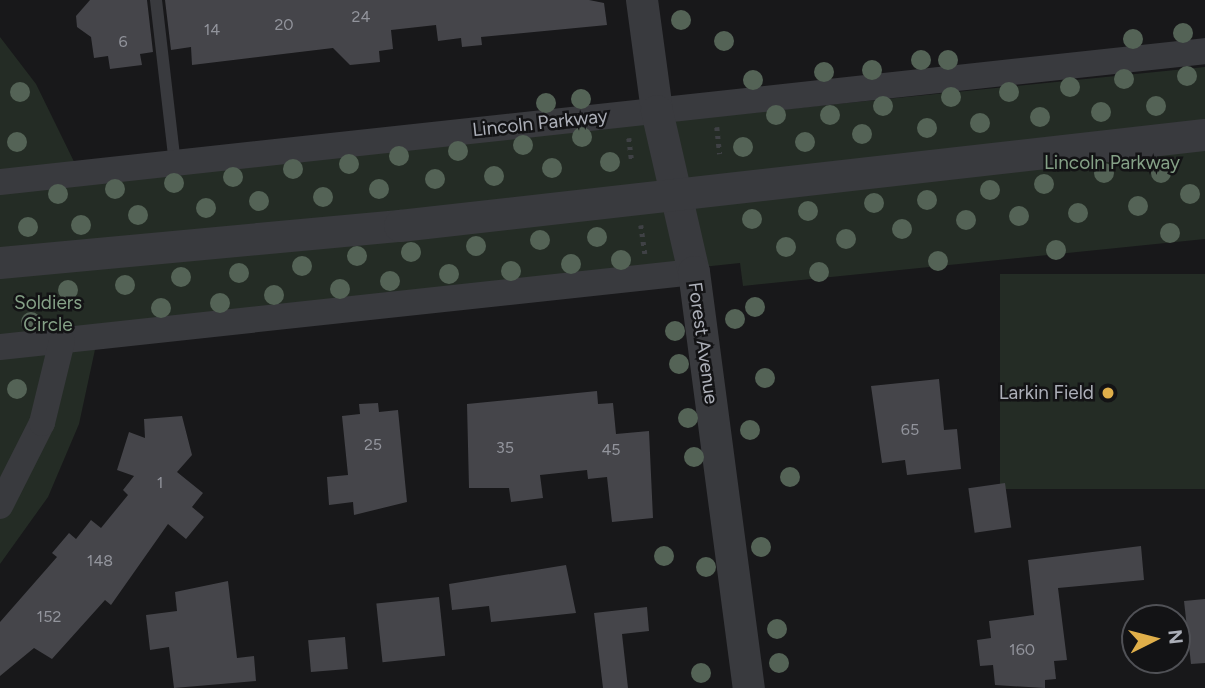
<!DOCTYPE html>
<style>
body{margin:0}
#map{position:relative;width:1205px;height:688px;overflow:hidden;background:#18181a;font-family:Figtree,sans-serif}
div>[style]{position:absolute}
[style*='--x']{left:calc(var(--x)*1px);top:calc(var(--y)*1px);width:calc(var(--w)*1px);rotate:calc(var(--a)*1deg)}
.green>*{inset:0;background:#242c25;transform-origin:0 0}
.building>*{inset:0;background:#45454a;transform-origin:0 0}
.path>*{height:4.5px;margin-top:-2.25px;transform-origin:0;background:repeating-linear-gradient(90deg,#3f4145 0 3.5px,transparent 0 8.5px)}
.service>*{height:12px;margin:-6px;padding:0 6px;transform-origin:6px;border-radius:6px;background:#393a3e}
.minor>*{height:26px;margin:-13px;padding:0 13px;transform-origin:13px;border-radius:13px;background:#393a3e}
.tertiary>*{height:32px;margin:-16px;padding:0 16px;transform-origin:16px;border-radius:16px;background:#393a3e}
.trees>*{width:20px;height:20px;margin:-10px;border-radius:50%;background:#546356}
.dots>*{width:19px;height:19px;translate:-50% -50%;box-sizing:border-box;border:4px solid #131315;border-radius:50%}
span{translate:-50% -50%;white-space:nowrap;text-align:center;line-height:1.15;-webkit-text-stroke:5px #131315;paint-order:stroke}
.number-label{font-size:16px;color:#92949c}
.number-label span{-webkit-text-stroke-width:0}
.street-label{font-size:19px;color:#acafb8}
.park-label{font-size:19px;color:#85a187}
.poi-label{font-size:19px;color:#acafb8}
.right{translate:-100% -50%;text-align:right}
.north{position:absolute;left:1121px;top:604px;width:70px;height:70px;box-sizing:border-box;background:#131315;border:2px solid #505156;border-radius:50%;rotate:84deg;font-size:19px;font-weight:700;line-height:28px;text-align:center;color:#acafb8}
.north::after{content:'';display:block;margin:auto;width:24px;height:32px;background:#e0af4a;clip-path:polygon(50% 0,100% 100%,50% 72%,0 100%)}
</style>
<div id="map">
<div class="green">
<div style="clip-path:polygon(0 37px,36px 84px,83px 180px,1205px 67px,1205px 239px,743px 286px,740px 263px,99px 331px,79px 424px,48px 497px,0 564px)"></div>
<div style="left:1205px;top:274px;width:215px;height:205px;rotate:90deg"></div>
</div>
<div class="building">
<div style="clip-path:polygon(90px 0,147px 0,153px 52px,140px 54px,142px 65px,110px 69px,108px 56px,94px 58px,91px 37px,77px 27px,76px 16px)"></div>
<div style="clip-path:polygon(165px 0,589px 0,604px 3px,607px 25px,481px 37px,482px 45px,462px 47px,461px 38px,438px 41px,436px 25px,391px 30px,393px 49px,379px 51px,380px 62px,350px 65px,333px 48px,192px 65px,191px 47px,171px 50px)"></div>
<div style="clip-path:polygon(939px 379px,944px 430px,957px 429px,961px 469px,907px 475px,905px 460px,882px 463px,871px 386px)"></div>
<div style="clip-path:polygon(597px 391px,598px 404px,613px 403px,616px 434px,649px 431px,653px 518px,612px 522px,607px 477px,588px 479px,587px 470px,540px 475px,543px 498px,511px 502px,509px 488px,469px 488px,467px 404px)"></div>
<div style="clip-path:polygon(378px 403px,379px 412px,398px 410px,407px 502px,354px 515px,353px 502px,329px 505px,327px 477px,348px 475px,342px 416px,360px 414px,359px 404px)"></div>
<div style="clip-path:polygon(182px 416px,192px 455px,177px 472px,203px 493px,192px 507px,204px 517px,186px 539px,168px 524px,111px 605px,105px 600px,52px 659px,34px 648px,0 676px,0 622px,57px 557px,52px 553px,69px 533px,76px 539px,91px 520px,101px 528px,128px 495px,123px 490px,134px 476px,117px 470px,129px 432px,145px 438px,144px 419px)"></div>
<div style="left:1005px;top:483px;width:45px;height:37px;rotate:82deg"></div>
<div style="clip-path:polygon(1141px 546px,1144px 580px,1058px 588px,1067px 660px,1054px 661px,1056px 679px,1045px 680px,1045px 688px,995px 685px,993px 665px,980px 666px,977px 640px,991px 638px,989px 621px,1034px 615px,1028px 560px)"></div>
<div style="clip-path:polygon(566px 565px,576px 613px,491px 622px,489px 606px,452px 610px,449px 584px)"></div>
<div style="clip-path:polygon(228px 581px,237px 658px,254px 656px,256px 681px,174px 688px,169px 647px,150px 650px,146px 615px,177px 611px,175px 592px)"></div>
<div style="left:439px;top:597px;width:59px;height:63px;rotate:84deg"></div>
<div style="clip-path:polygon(1205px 599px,1205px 663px,1191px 664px,1184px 601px)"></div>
<div style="clip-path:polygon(647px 607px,649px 631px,622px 634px,628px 688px,603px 688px,594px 613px)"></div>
<div style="left:345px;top:637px;width:32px;height:37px;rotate:85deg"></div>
</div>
<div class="path">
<div style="--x:717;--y:127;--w:27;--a:84"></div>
<div style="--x:629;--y:138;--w:23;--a:83"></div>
<div style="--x:641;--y:225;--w:29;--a:82"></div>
</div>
<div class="service">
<div style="--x:156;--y:0;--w:164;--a:83.4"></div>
</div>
<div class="minor">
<div style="--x:0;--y:182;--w:1212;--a:-6.2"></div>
<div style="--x:0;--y:347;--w:698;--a:-6.17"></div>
<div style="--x:0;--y:506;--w:93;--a:-63.2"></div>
<div style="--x:42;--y:423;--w:84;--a:-76.3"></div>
</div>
<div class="tertiary">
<div style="--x:642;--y:0;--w:112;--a:82.3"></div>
<div style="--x:657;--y:111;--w:165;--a:77.1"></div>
<div style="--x:694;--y:272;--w:420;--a:82.5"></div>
<div style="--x:0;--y:263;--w:402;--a:-5.3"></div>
<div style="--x:400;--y:226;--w:810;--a:-6.45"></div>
</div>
<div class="trees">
<div style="left:681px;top:20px"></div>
<div style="left:1183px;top:33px"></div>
<div style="left:1133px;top:39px"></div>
<div style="left:724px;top:41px"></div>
<div style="left:921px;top:60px"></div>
<div style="left:948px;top:60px"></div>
<div style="left:872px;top:70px"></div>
<div style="left:824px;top:72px"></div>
<div style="left:1187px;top:76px"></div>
<div style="left:1124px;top:79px"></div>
<div style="left:753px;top:80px"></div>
<div style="left:1070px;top:87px"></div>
<div style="left:20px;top:92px"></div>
<div style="left:1009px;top:92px"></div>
<div style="left:951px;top:97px"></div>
<div style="left:581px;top:99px"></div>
<div style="left:546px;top:103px"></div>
<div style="left:883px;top:106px"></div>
<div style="left:1156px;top:106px"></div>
<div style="left:1101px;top:112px"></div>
<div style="left:776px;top:115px"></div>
<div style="left:830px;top:115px"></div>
<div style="left:1040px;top:117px"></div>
<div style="left:980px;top:123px"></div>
<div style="left:927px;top:128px"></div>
<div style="left:862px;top:134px"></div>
<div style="left:582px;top:137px"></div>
<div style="left:17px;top:142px"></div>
<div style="left:805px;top:142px"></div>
<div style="left:523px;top:145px"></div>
<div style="left:743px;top:147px"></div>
<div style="left:458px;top:151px"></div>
<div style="left:399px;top:156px"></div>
<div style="left:610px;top:162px"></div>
<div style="left:349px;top:164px"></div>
<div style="left:552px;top:168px"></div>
<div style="left:293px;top:169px"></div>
<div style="left:1104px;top:173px"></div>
<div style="left:1161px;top:173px"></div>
<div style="left:494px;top:176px"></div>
<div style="left:233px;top:177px"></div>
<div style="left:435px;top:179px"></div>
<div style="left:174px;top:183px"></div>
<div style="left:1044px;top:184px"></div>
<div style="left:115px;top:189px"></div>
<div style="left:379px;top:189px"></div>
<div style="left:990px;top:190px"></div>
<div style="left:58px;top:194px"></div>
<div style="left:1190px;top:194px"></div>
<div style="left:323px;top:197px"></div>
<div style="left:927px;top:200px"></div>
<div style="left:259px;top:201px"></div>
<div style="left:874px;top:203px"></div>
<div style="left:1138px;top:206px"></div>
<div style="left:206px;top:208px"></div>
<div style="left:808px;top:211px"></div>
<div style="left:1078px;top:213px"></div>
<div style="left:138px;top:215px"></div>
<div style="left:1019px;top:216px"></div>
<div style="left:752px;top:219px"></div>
<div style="left:966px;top:220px"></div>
<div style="left:81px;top:225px"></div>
<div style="left:28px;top:227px"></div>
<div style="left:902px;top:229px"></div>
<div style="left:1170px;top:233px"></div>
<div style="left:597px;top:237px"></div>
<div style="left:846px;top:239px"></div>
<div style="left:540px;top:240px"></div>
<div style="left:476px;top:246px"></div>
<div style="left:786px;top:247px"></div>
<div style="left:1056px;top:250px"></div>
<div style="left:411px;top:252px"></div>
<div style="left:357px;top:256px"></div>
<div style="left:621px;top:260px"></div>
<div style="left:938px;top:261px"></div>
<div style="left:571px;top:264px"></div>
<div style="left:302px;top:266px"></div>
<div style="left:511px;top:271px"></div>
<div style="left:819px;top:272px"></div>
<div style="left:239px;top:273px"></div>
<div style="left:449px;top:274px"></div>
<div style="left:181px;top:277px"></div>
<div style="left:390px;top:281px"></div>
<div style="left:125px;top:285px"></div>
<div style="left:340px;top:289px"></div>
<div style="left:68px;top:290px"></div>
<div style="left:274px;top:295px"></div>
<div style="left:220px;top:303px"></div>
<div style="left:755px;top:307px"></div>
<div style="left:161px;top:308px"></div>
<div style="left:735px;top:319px"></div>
<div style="left:31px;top:322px"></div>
<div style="left:675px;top:331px"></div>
<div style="left:679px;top:364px"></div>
<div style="left:765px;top:378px"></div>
<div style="left:17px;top:389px"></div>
<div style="left:688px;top:418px"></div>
<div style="left:750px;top:430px"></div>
<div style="left:694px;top:457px"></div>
<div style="left:790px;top:477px"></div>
<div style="left:761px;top:547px"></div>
<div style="left:664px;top:556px"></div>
<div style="left:706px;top:567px"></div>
<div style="left:777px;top:629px"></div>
<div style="left:779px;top:663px"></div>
<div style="left:701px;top:673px"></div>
</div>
<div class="dots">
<div style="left:1108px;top:393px;background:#e0af4a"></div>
</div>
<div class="number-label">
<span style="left:361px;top:17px">24</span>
<span style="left:284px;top:25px">20</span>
<span style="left:212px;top:30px">14</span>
<span style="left:123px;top:42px">6</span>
<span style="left:910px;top:430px">65</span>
<span style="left:373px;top:445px">25</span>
<span style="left:505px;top:448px">35</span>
<span style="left:611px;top:450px">45</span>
<span style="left:160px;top:483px">1</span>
<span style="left:100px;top:561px">148</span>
<span style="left:49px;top:617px">152</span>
<span style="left:1022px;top:650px">160</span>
</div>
<div class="street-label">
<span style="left:540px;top:123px;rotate:-6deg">Lincoln Parkway</span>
<span style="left:703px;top:343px;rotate:82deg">Forest Avenue</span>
</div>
<div class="park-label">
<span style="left:1112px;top:163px">Lincoln Parkway</span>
<span style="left:48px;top:314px">Soldiers<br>Circle</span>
</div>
<div class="poi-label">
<span class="right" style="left:1094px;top:393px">Larkin Field</span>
</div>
<div class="north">N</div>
</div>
